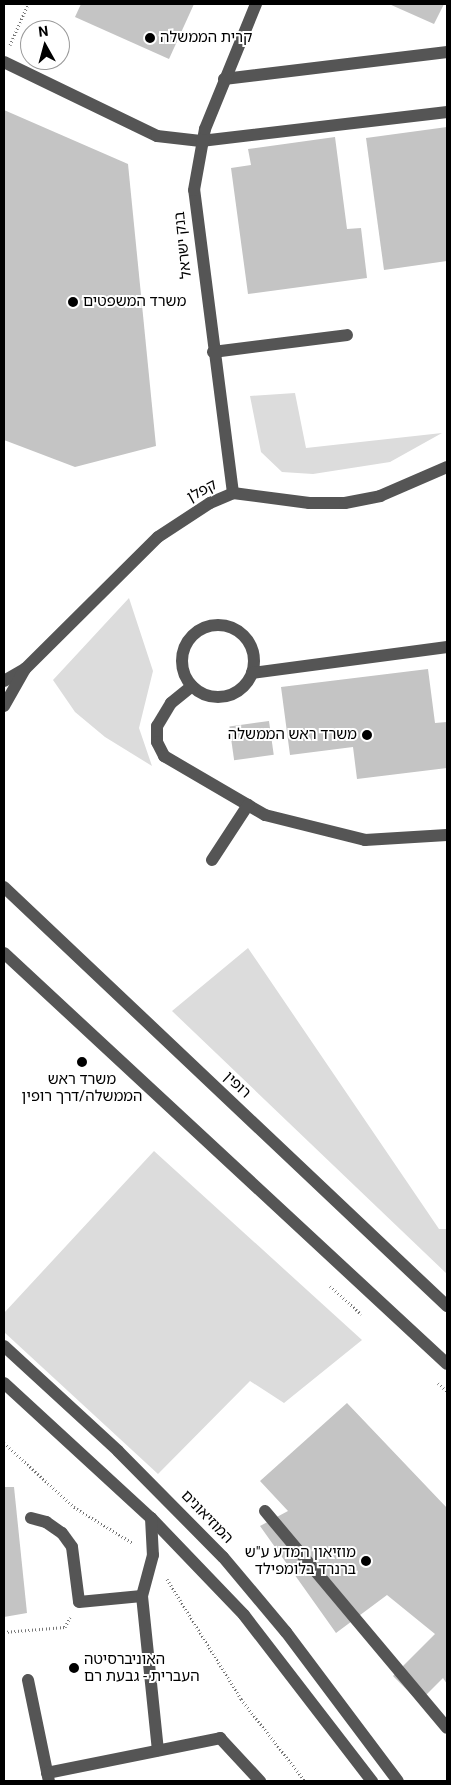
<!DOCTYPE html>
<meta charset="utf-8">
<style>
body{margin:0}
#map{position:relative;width:451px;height:1785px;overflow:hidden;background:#fff;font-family:Roboto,"Noto Sans Hebrew",sans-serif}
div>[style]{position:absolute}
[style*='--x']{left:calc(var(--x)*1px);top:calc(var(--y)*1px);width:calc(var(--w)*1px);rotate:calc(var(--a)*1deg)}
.green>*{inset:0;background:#dcdcdc}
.building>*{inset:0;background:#c4c4c4;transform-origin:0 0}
.path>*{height:3px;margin-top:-1.5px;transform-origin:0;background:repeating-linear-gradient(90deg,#777 0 1px,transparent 0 3.5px)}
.minor>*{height:12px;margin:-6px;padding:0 6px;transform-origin:6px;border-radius:6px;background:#555}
.minor>.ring{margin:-6px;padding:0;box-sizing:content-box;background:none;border:12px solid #555;border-radius:50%}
.dots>*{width:14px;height:14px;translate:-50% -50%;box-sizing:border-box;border:2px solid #fff;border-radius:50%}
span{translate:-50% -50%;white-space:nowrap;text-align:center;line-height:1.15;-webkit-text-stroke:4px #fff;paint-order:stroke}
.poi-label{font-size:15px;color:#000}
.left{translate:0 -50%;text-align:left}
.right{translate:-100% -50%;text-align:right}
.street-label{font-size:15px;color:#000}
.frame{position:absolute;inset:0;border:5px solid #000;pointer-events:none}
.north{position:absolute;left:20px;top:20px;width:50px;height:50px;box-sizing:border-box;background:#fff;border:1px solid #999;border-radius:50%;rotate:353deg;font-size:14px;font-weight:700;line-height:20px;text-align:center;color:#000}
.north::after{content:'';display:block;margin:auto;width:18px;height:22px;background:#000;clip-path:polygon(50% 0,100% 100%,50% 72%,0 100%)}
</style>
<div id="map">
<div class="green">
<div style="clip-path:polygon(295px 393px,306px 448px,442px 433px,390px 462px,313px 474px,282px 472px,261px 452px,250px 396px)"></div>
<div style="clip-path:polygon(129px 598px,153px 671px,139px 728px,152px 766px,105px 737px,75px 712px,53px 680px)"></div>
<div style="clip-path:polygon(248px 948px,439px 1229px,447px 1229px,447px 1274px,172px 1011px)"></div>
<div style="clip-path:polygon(154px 1151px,362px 1340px,284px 1403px,250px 1381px,158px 1474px,4px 1332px,4px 1313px)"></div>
</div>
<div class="building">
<div style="clip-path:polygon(81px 4px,194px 4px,169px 59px,75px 17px)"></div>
<div style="clip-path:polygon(389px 4px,444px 4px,434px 24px)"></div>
<div style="clip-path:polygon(4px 110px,128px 164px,156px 446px,75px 467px,4px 440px)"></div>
<div style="clip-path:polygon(447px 127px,447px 261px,384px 270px,366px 138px)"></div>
<div style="clip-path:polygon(335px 137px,347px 229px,361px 228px,367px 278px,248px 294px,231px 168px,251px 165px,248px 149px)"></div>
<div style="clip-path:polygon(428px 669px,435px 723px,447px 722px,447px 768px,357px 779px,353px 747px,290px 755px,281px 687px)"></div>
<div style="left:269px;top:721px;width:34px;height:40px;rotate:82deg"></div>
<div style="clip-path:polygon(347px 1403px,447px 1508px,447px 1684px,443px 1678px,419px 1702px,393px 1676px,435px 1634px,387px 1595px,336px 1633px,260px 1526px,288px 1511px,260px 1481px)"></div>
<div style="clip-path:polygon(4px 1487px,14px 1487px,27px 1613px,4px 1617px)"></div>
</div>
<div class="path">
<div style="--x:10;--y:45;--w:45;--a:-66.3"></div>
<div style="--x:330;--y:1286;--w:42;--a:42.1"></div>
<div style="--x:438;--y:1383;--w:12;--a:42"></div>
<div style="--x:4;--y:1443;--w:95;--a:42.4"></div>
<div style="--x:74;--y:1507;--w:69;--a:31.4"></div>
<div style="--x:167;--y:1579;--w:141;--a:58.3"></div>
<div style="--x:241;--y:1699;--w:104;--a:52"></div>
<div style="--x:4;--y:1632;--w:61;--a:-4.7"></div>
<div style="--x:65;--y:1627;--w:11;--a:-63"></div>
</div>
<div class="minor">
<div style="--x:4;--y:62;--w:170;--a:25.8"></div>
<div style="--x:157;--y:136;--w:44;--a:6.5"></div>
<div style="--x:201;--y:141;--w:248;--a:-6.7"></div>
<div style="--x:224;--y:79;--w:225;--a:-6.9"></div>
<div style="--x:213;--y:352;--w:135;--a:-7.2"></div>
<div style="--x:233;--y:493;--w:305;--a:-97.3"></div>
<div style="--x:194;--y:190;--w:62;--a:-79.8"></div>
<div style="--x:205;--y:129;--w:135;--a:-67.8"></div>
<div class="ring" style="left:182px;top:625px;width:60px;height:60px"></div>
<div style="--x:252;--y:673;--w:197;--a:-7.6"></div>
<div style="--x:4;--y:681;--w:24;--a:-30"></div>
<div style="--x:25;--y:669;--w:187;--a:-44.8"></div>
<div style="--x:158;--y:537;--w:62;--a:-33.2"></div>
<div style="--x:210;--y:503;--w:25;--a:-23"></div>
<div style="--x:233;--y:493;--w:77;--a:7.5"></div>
<div style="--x:309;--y:503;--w:36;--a:0"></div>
<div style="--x:345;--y:503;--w:36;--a:-11"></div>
<div style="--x:380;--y:496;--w:73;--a:-23.4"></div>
<div style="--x:192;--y:686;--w:27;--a:141"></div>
<div style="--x:171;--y:703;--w:27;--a:121"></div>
<div style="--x:157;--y:726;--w:16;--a:90"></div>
<div style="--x:157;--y:742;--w:16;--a:63"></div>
<div style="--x:164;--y:756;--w:117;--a:30.3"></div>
<div style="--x:265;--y:815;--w:103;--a:14"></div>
<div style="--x:365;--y:840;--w:82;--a:-3.5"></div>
<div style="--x:4;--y:706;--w:43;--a:-60.4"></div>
<div style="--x:212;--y:860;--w:66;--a:-56.8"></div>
<div style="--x:4;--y:887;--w:610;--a:43.41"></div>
<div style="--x:4;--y:953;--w:604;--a:42.85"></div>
<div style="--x:4;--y:1346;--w:155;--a:42.6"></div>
<div style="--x:118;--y:1451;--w:149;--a:45.3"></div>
<div style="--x:223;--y:1557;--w:98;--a:50"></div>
<div style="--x:286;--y:1632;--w:186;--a:53.1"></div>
<div style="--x:4;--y:1383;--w:200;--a:42.6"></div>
<div style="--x:151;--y:1518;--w:134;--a:46.2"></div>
<div style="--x:244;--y:1615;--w:210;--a:52.4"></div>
<div style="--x:265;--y:1511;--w:283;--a:50"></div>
<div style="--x:31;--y:1518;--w:16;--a:15"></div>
<div style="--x:46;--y:1522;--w:19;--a:35"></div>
<div style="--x:62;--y:1533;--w:17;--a:54"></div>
<div style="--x:72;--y:1547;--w:55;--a:82.7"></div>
<div style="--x:79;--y:1602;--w:63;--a:-5.4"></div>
<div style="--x:151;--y:1518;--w:37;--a:87"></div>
<div style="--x:153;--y:1555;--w:42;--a:105"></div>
<div style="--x:142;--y:1596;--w:155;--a:84.1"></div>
<div style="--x:28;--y:1680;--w:103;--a:78.3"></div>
<div style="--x:47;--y:1773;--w:177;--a:-11.4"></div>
<div style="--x:220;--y:1738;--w:59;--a:47.1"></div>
</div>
<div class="dots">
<div style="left:150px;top:38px;background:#000"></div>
<div style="left:73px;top:302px;background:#000"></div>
<div style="left:367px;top:735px;background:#000"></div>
<div style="left:82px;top:1062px;background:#000"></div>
<div style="left:366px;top:1561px;background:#000"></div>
<div style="left:74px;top:1668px;background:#000"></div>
</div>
<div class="poi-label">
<span class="left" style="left:160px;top:38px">קרית הממשלה</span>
<span class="left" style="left:83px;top:302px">משרד המשפטים</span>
<span class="right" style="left:357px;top:735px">משרד ראש הממשלה</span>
<span style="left:82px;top:1088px">משרד ראש<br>הממשלה/דרך רופין</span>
<span class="right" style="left:356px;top:1561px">מוזיאון המדע ע"ש<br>ברנרד בלומפילד</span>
<span class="left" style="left:84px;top:1668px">האוניברסיטה<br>העברית - גבעת רם</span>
</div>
<div class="street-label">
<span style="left:183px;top:245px;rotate:-96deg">בנק ישראל</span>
<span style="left:202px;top:491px;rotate:-28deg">קפלן</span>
<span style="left:237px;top:1085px;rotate:43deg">רופין</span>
<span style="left:207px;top:1517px;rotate:46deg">המוזיאונים</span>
</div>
<div class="frame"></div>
<div class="north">N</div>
</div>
